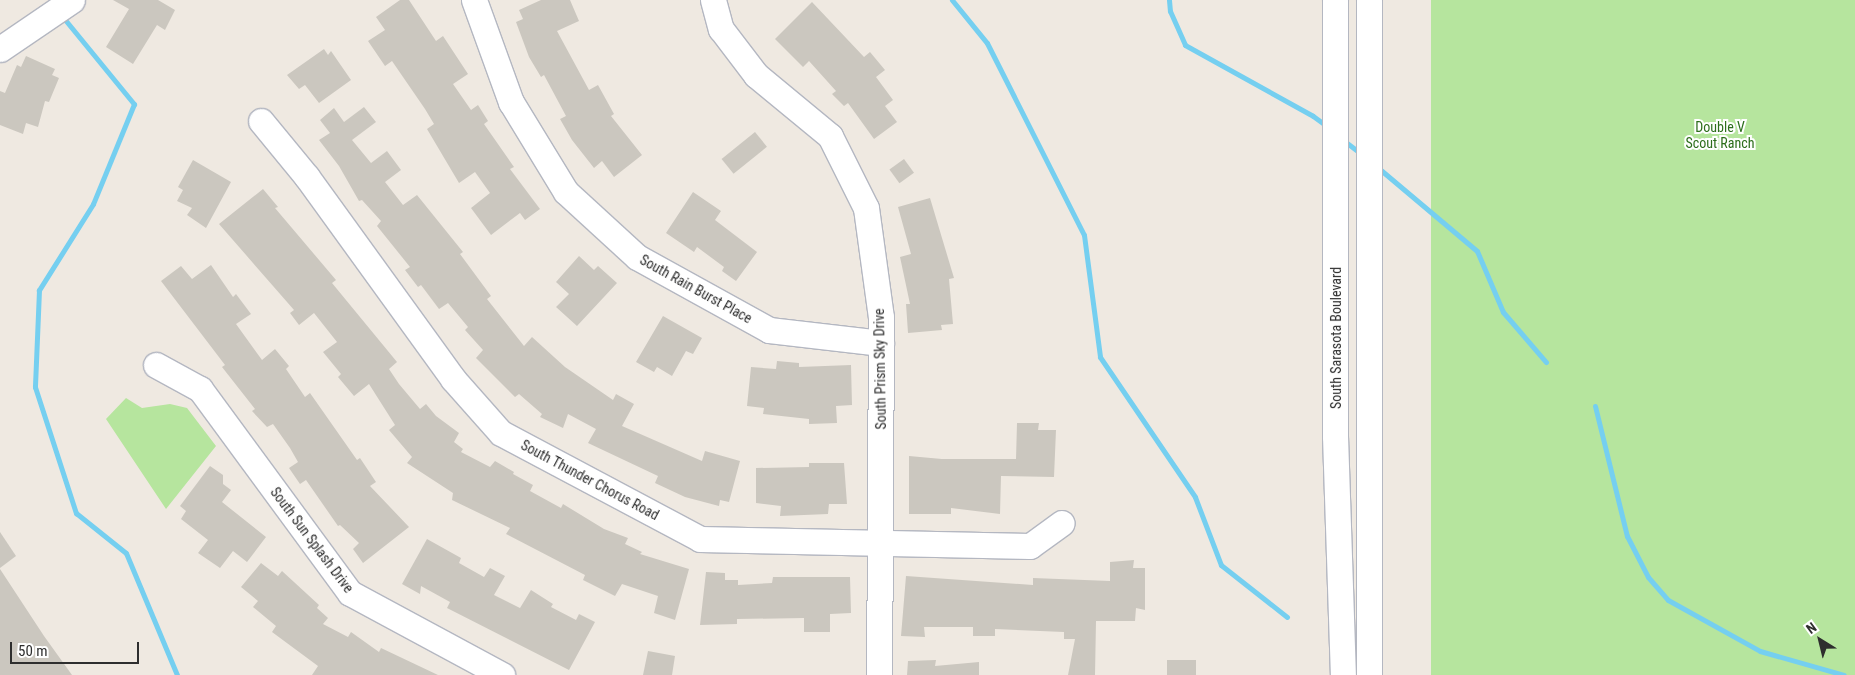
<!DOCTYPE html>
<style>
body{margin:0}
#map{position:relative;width:1855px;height:675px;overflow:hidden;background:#efe9e1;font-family:"Roboto Condensed",sans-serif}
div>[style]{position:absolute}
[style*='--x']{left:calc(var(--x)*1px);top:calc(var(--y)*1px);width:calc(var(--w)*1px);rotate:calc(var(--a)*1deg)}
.green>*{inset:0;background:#b6e59e;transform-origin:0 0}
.stream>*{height:5px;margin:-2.5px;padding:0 2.5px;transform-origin:2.5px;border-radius:2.5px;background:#75cff0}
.building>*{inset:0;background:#cbc7bf;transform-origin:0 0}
.roads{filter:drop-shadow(1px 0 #b4b7c1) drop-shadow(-1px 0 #b4b7c1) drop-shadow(0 1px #b4b7c1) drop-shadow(0 -1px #b4b7c1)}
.minor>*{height:25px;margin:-12.5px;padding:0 12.5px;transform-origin:12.5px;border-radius:12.5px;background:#fff}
span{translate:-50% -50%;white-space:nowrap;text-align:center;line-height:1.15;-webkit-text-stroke:4px #fff;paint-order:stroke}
.park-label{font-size:14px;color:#2c6e1b}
.street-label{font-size:14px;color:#2e2e2e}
.north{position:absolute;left:1795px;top:615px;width:50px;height:50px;-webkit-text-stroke:4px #fff;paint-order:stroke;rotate:324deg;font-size:14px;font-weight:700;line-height:20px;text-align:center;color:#2e2e2e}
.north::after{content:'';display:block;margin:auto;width:18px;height:22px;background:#2e2e2e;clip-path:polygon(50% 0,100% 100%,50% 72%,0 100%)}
.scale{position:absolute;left:10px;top:642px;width:129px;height:22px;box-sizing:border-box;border:2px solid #2e2e2e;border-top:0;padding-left:6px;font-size:15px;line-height:18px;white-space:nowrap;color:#2e2e2e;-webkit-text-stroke:4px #fff;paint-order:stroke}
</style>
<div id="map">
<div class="green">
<div style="left:1431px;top:0;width:424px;height:675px"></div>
<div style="clip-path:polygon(126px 398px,142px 408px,170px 404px,187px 408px,216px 446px,166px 509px,106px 419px)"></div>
</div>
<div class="stream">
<div style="--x:952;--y:0;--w:55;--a:50.9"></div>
<div style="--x:987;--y:43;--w:215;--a:63.2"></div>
<div style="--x:1084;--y:235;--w:123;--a:82.5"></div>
<div style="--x:1100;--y:357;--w:169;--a:55.8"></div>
<div style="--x:1195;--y:497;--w:73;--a:69.1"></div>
<div style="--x:1221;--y:565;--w:84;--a:38.2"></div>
<div style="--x:1169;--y:0;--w:11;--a:85"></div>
<div style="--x:1170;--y:11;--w:37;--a:66"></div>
<div style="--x:1185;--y:45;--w:146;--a:29"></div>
<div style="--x:1313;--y:116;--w:17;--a:36"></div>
<div style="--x:62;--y:16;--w:114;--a:50.7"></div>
<div style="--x:134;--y:104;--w:108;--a:112.3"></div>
<div style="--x:93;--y:204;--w:102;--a:122.1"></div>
<div style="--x:39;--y:290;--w:97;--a:92.4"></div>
<div style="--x:35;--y:387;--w:133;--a:72"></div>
<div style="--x:76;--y:513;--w:64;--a:38.7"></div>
<div style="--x:126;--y:553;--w:132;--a:67.3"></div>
<div style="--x:1343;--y:140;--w:21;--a:37"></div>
<div style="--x:1376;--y:166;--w:132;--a:40.1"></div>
<div style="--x:1477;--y:251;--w:66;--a:66.9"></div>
<div style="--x:1503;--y:312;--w:66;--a:49.3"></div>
<div style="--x:1595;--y:406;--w:134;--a:76.2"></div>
<div style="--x:1627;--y:536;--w:46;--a:62.9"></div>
<div style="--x:1648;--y:577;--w:30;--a:49"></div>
<div style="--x:1668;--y:600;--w:105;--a:29"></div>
<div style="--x:1760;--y:651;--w:87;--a:15.9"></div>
</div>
<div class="building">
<div style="clip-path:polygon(113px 0,158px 0,175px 10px,165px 30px,157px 25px,133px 64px,106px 47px,129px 9px)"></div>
<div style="clip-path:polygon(400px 0,409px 0,436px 41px,443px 36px,468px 74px,453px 84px,471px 110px,478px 105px,488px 121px,484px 124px,514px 167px,510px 169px,540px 209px,525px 220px,520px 213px,491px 235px,471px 208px,490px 193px,475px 172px,459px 183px,427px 129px,434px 124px,425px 109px,392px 61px,385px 66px,368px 41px,385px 30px,376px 17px)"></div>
<div style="clip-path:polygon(541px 0,570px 0,579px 21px,557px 31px,589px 90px,598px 85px,614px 114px,611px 116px,642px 155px,614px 177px,602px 161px,594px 168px,572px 140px,560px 119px,566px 116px,544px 75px,541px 77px,529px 57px,516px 22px,523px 19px,519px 10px)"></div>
<div style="clip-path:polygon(812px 2px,864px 57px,870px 52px,885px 70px,876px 77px,893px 100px,885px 106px,897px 122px,874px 139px,848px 103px,844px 106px,832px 94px,836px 91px,809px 61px,803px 67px,775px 39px)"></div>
<div style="clip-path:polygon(324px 49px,328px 55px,331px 51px,351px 80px,319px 103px,305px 85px,299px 89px,287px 75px)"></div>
<div style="clip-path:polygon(26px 56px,55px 69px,52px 75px,59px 78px,49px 102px,45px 101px,38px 127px,26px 123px,23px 134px,0 125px,0 91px,5px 93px,17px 65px,21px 67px)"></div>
<div style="clip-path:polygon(364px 107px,376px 122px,352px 140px,371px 163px,387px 151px,401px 170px,385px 182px,403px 205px,417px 195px,463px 252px,460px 254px,491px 296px,487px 299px,524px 346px,532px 337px,565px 367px,613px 400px,616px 394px,634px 404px,622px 426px,702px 461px,705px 451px,740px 461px,729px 502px,720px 500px,719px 506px,685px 497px,655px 483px,658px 476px,588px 443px,596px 429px,568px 414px,563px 428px,540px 417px,542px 414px,519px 394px,515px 397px,476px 358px,483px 350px,465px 330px,468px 327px,448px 303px,439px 309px,421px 285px,418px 287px,405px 270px,410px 267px,377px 226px,381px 221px,362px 200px,359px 201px,339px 166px,319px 140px,330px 133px,320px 120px,334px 108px,344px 122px)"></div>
<div style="left:755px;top:132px;width:19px;height:43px;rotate:51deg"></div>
<div style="left:904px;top:159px;width:17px;height:18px;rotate:54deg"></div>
<div style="clip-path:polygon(193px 160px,231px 182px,206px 228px,187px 215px,192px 208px,177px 201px,183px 190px,178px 187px)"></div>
<div style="clip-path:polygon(263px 189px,278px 207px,275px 208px,336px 280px,332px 283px,397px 362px,389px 369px,399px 384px,420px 409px,426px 404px,436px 416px,459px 433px,454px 442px,463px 449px,461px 452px,490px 467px,495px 461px,514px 472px,513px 474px,533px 485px,530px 491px,561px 508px,563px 504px,604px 529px,628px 538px,625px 544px,642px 552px,640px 554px,689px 569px,675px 620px,654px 613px,658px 596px,622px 584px,615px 596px,583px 580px,585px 575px,506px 534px,510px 528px,452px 500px,453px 493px,407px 463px,412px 457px,389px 430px,395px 425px,369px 384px,354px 396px,338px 377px,341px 374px,323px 352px,337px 342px,314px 313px,299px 325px,290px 313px,294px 310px,219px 224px)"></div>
<div style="clip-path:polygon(693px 192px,721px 211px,715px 220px,757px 252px,736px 281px,722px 271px,724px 267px,697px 247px,694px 252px,666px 233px)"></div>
<div style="clip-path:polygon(930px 198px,954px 278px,949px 279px,953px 324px,941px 325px,942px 330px,908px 333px,906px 304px,910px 304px,900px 257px,911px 254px,898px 207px)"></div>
<div style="clip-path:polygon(579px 256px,594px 270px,598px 266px,617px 283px,577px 326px,556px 307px,569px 294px,556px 282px)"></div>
<div style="clip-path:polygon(211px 265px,233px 297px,236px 294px,251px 314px,236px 324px,262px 360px,275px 349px,289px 366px,286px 369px,305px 397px,310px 393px,357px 460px,360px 458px,376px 482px,370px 486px,409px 527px,363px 563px,353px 549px,359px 543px,340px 525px,338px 526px,306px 480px,300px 484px,289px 468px,298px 462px,290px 448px,273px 424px,267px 427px,252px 411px,255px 409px,222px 367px,225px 365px,161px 281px,181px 266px,192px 279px)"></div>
<div style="clip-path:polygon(663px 316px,702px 338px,693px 354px,686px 351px,672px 376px,657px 367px,654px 372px,636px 362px)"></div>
<div style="clip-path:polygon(777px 361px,799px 363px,799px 367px,851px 365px,852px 405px,836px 406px,837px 423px,809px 424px,809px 419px,763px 414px,764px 408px,747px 406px,751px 367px,776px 369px)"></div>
<div style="clip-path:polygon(1017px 423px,1039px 423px,1038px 430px,1056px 430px,1054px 477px,1001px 476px,1000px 514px,951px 508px,951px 514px,909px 514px,909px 456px,942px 459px,1016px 459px)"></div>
<div style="clip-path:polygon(809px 463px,844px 463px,847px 504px,829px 504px,828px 514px,780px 516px,781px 506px,756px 503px,756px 468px,809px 467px)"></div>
<div style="clip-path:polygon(210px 466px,223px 475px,223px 484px,231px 490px,222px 502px,266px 537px,247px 562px,233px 551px,220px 568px,198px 553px,208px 540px,181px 519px,186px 511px,180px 506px)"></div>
<div style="clip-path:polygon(0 532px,16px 556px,0 568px)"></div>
<div style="clip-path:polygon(427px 539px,461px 558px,459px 563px,484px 577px,490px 568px,505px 576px,494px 595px,520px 608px,531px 590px,553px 604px,551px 607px,576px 620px,579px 614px,595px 622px,569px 670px,447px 608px,450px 602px,421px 586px,420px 594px,402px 584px)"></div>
<div style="clip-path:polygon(1134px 560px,1133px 568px,1145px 568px,1145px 610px,1136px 608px,1135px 621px,1096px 621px,1095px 675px,1068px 675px,1075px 639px,1064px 639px,1064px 632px,995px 629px,995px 636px,973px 636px,973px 627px,924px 627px,925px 637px,901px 636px,906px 576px,1033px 585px,1033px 578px,1110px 581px,1110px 562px)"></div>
<div style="clip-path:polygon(261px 563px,278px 576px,282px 571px,319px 605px,317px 608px,328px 618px,323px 624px,348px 637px,351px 632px,379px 652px,381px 648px,438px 675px,312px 675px,318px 666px,272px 632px,276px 626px,253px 607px,258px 601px,241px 587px)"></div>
<div style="clip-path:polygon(0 569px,44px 636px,72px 675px,0 675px)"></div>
<div style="clip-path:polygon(706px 572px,725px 573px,725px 580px,738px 580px,738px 585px,772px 583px,773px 577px,850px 577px,851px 613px,830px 614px,830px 632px,804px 632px,804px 618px,737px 619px,737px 624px,700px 625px)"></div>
<div style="clip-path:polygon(648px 651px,675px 656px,672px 675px,643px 675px)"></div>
<div style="clip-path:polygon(936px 660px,935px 666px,979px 662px,979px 675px,907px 675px,908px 661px)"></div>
<div style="left:1167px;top:660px;width:29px;height:15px"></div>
</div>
<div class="roads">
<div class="minor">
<div style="--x:474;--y:0;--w:109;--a:70.1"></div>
<div style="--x:511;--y:102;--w:105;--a:58.6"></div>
<div style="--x:566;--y:192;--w:96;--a:42.5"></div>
<div style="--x:637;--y:257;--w:151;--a:28.9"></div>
<div style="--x:769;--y:330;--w:113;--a:6.6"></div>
<div style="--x:713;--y:0;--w:30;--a:75"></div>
<div style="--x:721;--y:29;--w:58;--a:52.7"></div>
<div style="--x:756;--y:75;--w:96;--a:39.5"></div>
<div style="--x:830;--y:136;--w:80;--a:63.4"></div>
<div style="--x:866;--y:208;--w:110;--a:82.2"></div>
<div style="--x:881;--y:317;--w:358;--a:90.3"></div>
<div style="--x:1335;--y:0;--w:436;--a:90"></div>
<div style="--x:1335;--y:436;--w:239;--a:88.1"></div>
<div style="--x:1369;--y:0;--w:675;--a:90"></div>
<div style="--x:0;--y:49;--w:87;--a:-34.2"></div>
<div style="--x:261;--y:121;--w:72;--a:50.6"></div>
<div style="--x:307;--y:177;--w:249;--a:54.1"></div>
<div style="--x:453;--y:379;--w:72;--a:48.4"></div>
<div style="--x:501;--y:433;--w:225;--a:28"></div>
<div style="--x:700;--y:539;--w:330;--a:1.2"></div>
<div style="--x:1030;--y:546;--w:39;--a:-36"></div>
<div style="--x:156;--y:365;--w:50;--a:28.6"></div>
<div style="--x:200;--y:389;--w:253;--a:53.7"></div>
<div style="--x:350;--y:593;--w:173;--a:28.3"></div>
</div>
</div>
<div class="park-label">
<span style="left:1720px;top:135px">Double V<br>Scout Ranch</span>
</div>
<div class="street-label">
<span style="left:696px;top:289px;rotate:29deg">South Rain Burst Place</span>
<span style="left:1336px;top:338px;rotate:-90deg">South Sarasota Boulevard</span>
<span style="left:880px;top:369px;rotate:-91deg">South Prism Sky Drive</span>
<span style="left:590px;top:480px;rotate:28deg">South Thunder Chorus Road</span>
<span style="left:312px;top:540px;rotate:53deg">South Sun Splash Drive</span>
</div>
<div class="north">N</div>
<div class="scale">50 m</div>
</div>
